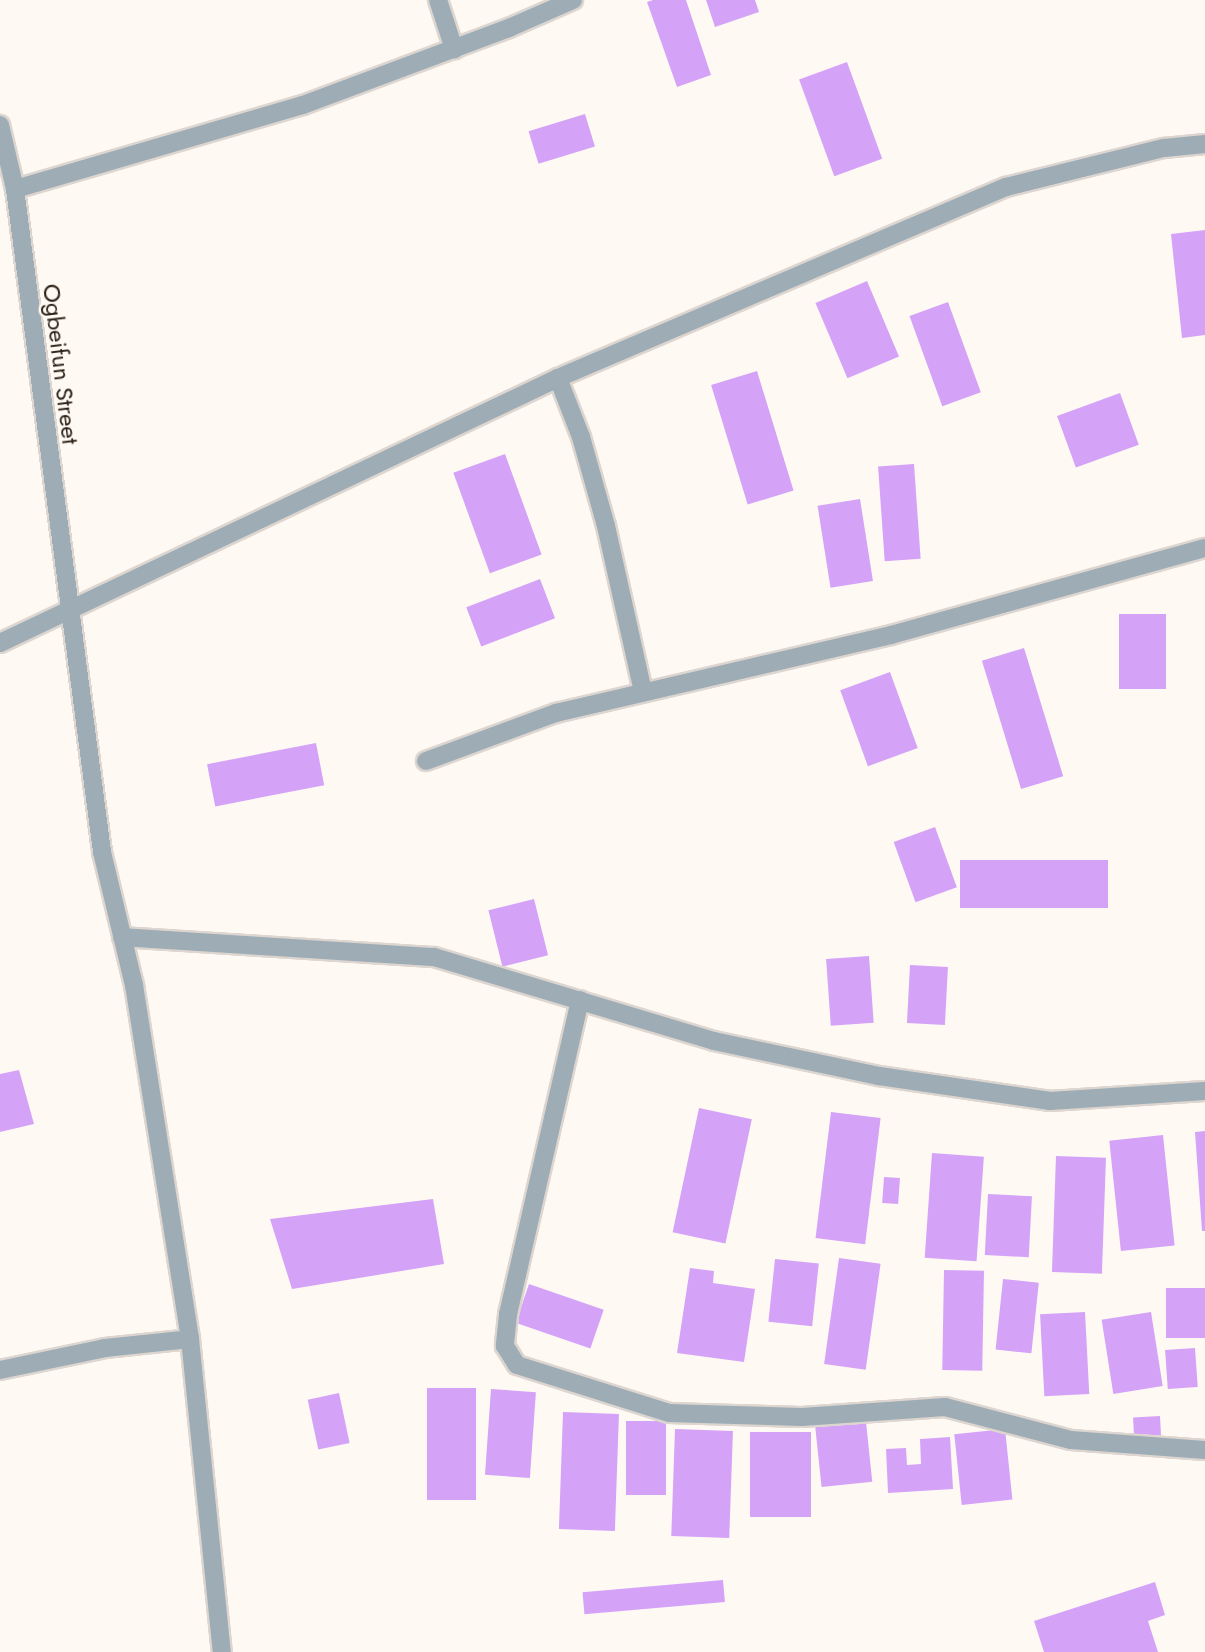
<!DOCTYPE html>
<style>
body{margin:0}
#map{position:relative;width:1205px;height:1652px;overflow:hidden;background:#fff9f4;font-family:Jost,sans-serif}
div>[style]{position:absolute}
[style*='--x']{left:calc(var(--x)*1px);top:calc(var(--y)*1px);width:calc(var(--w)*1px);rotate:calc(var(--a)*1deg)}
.building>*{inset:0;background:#d4a3f7;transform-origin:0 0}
.roads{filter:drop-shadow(2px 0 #ddd6d0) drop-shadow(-2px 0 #ddd6d0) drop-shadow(0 2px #ddd6d0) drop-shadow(0 -2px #ddd6d0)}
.street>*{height:18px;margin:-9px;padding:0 9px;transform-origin:9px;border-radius:9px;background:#9dacb5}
span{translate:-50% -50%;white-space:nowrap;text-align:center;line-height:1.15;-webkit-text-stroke:5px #fff9f4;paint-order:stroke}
.street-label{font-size:24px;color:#291f15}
</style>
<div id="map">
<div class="building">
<div style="clip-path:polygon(653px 0,686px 0,711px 75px,677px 87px,647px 2px)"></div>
<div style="clip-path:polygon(706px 0,755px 0,759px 12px,715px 27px)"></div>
<div style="left:847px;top:62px;width:103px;height:51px;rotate:70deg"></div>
<div style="left:585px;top:114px;width:34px;height:59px;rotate:73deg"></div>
<div style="clip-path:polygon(1205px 230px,1205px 335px,1182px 338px,1171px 234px)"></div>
<div style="left:867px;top:281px;width:82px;height:56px;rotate:67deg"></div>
<div style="left:948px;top:302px;width:96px;height:41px;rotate:70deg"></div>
<div style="left:757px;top:371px;width:125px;height:48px;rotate:73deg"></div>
<div style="left:1120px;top:393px;width:55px;height:67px;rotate:70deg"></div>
<div style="left:505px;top:454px;width:107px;height:55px;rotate:70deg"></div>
<div style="left:914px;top:464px;width:95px;height:36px;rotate:86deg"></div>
<div style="left:860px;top:499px;width:83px;height:43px;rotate:81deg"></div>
<div style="left:540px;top:579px;width:42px;height:79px;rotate:69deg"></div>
<div style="left:1119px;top:614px;width:47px;height:75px"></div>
<div style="left:1024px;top:648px;width:134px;height:44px;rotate:73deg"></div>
<div style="left:890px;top:672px;width:81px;height:53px;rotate:70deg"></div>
<div style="left:316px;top:743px;width:43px;height:111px;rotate:79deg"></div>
<div style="left:935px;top:827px;width:64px;height:44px;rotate:70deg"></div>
<div style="left:1108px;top:860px;width:48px;height:148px;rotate:90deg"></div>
<div style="left:534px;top:899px;width:58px;height:47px;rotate:76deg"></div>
<div style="left:869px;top:956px;width:67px;height:43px;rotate:86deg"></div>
<div style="left:910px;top:965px;width:38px;height:58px;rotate:3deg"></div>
<div style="clip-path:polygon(19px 1070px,34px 1124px,0 1132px,0 1074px)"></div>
<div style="left:699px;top:1108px;width:54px;height:127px;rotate:12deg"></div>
<div style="left:831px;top:1112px;width:50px;height:127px;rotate:7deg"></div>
<div style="clip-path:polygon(1205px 1131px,1205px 1231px,1202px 1231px,1195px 1132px)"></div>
<div style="left:1163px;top:1135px;width:111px;height:54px;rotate:84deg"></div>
<div style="left:932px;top:1153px;width:52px;height:105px;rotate:4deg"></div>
<div style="left:1056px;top:1156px;width:50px;height:116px;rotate:2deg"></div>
<div style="left:884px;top:1177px;width:16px;height:26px;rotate:4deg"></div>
<div style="left:988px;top:1194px;width:44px;height:61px;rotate:3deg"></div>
<div style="clip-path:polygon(433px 1199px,444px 1264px,292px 1289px,270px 1219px)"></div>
<div style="left:839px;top:1258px;width:42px;height:107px;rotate:8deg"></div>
<div style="left:775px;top:1259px;width:44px;height:63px;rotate:6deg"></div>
<div style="clip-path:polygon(690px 1268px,714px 1271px,713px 1283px,755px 1289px,744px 1362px,677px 1353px)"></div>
<div style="left:944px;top:1270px;width:40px;height:100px;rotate:1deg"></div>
<div style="left:1003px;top:1279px;width:36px;height:71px;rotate:6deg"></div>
<div style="left:529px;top:1284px;width:79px;height:41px;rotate:19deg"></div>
<div style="left:1205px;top:1288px;width:50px;height:39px;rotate:90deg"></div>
<div style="left:1085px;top:1312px;width:82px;height:45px;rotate:87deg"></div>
<div style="left:1151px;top:1312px;width:75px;height:50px;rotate:81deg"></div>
<div style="left:1195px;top:1348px;width:39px;height:30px;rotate:86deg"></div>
<div style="left:427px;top:1388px;width:49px;height:112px"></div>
<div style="left:491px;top:1389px;width:45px;height:86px;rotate:4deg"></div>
<div style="left:339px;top:1393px;width:51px;height:32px;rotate:78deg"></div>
<div style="left:563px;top:1412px;width:56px;height:117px;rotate:2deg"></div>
<div style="left:1160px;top:1416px;width:19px;height:27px;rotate:87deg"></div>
<div style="left:626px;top:1421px;width:40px;height:74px"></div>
<div style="left:866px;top:1422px;width:60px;height:51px;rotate:84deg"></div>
<div style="left:675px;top:1429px;width:58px;height:107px;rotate:2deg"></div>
<div style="left:1005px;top:1429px;width:71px;height:51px;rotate:84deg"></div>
<div style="left:750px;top:1432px;width:61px;height:85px"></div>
<div style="clip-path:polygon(950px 1437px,953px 1489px,888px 1493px,886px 1449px,906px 1448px,907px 1465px,921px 1464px,920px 1439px)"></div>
<div style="left:723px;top:1580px;width:22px;height:141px;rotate:85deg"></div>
<div style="clip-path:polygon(1155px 1582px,1165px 1615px,1148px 1621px,1158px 1652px,1044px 1652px,1034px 1621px)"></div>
</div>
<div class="roads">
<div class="street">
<div style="--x:438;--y:0;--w:52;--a:71.9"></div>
<div style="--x:0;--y:125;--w:66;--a:76.8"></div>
<div style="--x:15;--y:189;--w:669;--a:82.52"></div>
<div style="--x:102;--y:852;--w:137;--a:76.5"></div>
<div style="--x:134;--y:985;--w:358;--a:81"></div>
<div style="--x:190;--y:1339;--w:315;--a:84.2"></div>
<div style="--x:15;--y:189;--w:300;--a:-16.3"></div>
<div style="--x:303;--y:105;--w:220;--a:-20.5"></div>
<div style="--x:509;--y:28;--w:70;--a:-23.6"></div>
<div style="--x:558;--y:378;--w:63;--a:68.7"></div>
<div style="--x:581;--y:437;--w:92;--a:74.3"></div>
<div style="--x:606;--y:526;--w:170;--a:77.4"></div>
<div style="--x:0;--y:643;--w:618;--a:-25.4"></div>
<div style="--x:558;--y:378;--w:487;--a:-23.1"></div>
<div style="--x:1006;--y:187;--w:163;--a:-13.9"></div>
<div style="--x:1164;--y:148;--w:41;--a:-5.6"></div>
<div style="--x:426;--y:761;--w:139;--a:-20.3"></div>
<div style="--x:556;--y:713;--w:344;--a:-13.1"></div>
<div style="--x:891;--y:635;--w:326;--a:-15.5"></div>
<div style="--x:122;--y:937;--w:313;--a:3.7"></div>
<div style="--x:434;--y:957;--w:292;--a:16.7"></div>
<div style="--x:714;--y:1041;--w:169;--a:12"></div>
<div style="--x:879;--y:1076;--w:173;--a:8.3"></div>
<div style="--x:1050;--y:1101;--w:155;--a:-3.7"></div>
<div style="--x:580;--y:1000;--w:323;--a:102.9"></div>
<div style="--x:508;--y:1315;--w:31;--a:96"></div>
<div style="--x:505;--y:1346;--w:22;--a:58"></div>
<div style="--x:517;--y:1365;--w:159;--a:17.5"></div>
<div style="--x:669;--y:1413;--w:133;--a:1.7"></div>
<div style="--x:802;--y:1417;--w:143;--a:-4"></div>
<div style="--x:945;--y:1407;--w:130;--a:14.7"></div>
<div style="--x:1071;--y:1440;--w:134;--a:4.3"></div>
<div style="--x:0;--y:1370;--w:107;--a:-11.8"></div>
<div style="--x:105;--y:1348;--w:85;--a:-6"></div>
</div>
</div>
<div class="street-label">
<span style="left:61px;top:364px;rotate:83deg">Ogbeifun Street</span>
</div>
</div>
